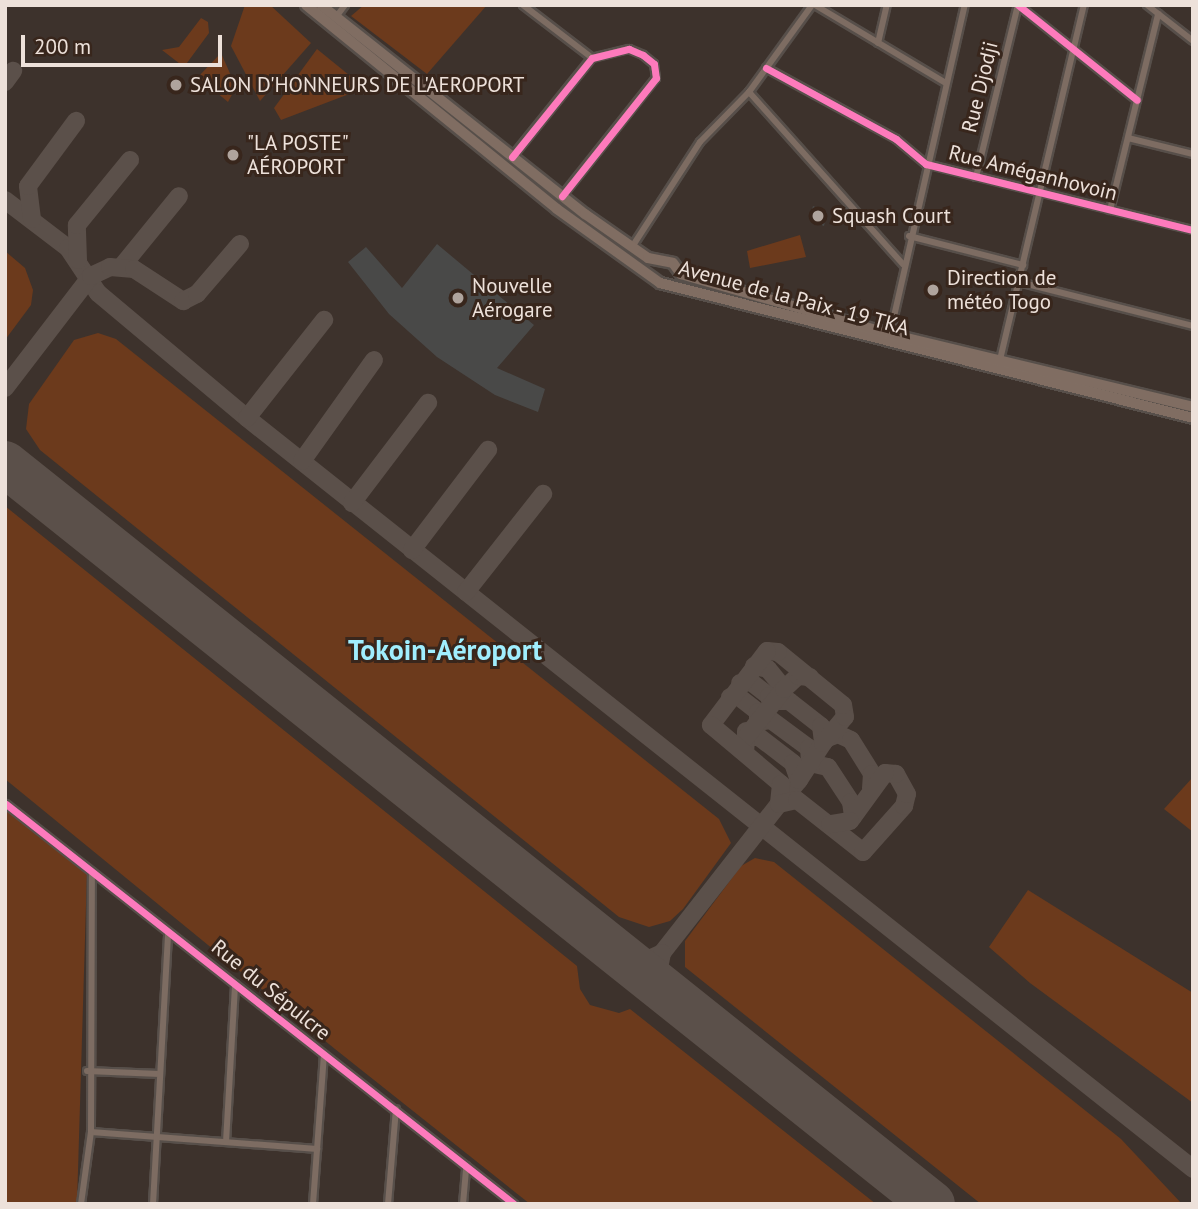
<!DOCTYPE html>
<meta charset="utf-8">
<style>
body{margin:0}
#map{position:relative;width:1198px;height:1209px;overflow:hidden;background:#3d322c;font-family:"PT Sans",sans-serif}
div>[style]{position:absolute}
[style*='--x']{left:calc(var(--x)*1px);top:calc(var(--y)*1px);width:calc(var(--w)*1px);rotate:calc(var(--a)*1deg)}
.green>*{inset:0;background:#6c3a1c}
.taxiway>*{height:18px;margin:-9px;padding:0 9px;transform-origin:9px;border-radius:9px;background:#5b504a}
.runway>*{height:46px;margin:-23px;padding:0 23px;transform-origin:23px;border-radius:23px;background:#5b504a}
.building>*{inset:0;background:#494948}
.roads{filter:drop-shadow(2px 0 #574f4a) drop-shadow(-2px 0 #574f4a) drop-shadow(0 2px #574f4a) drop-shadow(0 -2px #574f4a)}
.street>*{height:6px;margin:-3px;padding:0 3px;transform-origin:3px;border-radius:3px;background:#7d6c62}
.secondary>*{height:10px;margin:-5px;padding:0 5px;transform-origin:5px;border-radius:5px;background:#806d62}
.cycleway>*{height:7px;margin:-3.5px;padding:0 3.5px;transform-origin:3.5px;border-radius:3.5px;background:#fd7abc}
.dots>*{width:19px;height:19px;translate:-50% -50%;box-sizing:border-box;border:4px solid #38261c;border-radius:50%}
span{translate:-50% -50%;white-space:nowrap;text-align:center;line-height:1.15;-webkit-text-stroke:6px #38261c;paint-order:stroke}
.poi-label{font-size:21px;color:#ede1da}
.left{translate:0 -50%;text-align:left}
.street-label{font-size:21px;color:#ede1da}
.district-label{font-size:28px;color:#a0eefe;font-weight:700}
.frame{position:absolute;inset:0;border:7px solid #ede1da;pointer-events:none}
.scale{position:absolute;left:21px;top:35px;width:201px;height:32px;box-sizing:border-box;border:4px solid #ede1da;border-top:0;padding-left:9px;font-size:21px;line-height:24px;white-space:nowrap;color:#ede1da;-webkit-text-stroke:5px #38261c;paint-order:stroke}
</style>
<div id="map">
<div class="green">
<div style="clip-path:polygon(245px 5px,270px 5px,311px 43px,260px 101px,231px 46px)"></div>
<div style="clip-path:polygon(364px 5px,487px 5px,427px 74px,351px 16px)"></div>
<div style="clip-path:polygon(201px 18px,208px 22px,209px 33px,184px 67px,162px 50px,179px 47px)"></div>
<div style="clip-path:polygon(317px 49px,365px 88px,281px 120px,274px 108px)"></div>
<div style="clip-path:polygon(221px 53px,236px 87px,228px 102px,198px 77px)"></div>
<div style="clip-path:polygon(800px 235px,806px 257px,750px 268px,747px 251px)"></div>
<div style="clip-path:polygon(5px 251px,25px 268px,33px 290px,31px 305px,5px 340px)"></div>
<div style="clip-path:polygon(98px 333px,116px 339px,719px 819px,731px 843px,683px 909px,670px 921px,649px 927px,619px 917px,40px 450px,26px 429px,29px 404px,74px 340px)"></div>
<div style="clip-path:polygon(5px 506px,577px 966px,580px 989px,590px 1005px,619px 1013px,630px 1009px,876px 1204px,530px 1204px,335px 1049px,5px 779px)"></div>
<div style="clip-path:polygon(1193px 777px,1193px 832px,1164px 809px)"></div>
<div style="clip-path:polygon(5px 805px,87px 872px,77px 1204px,5px 1204px)"></div>
<div style="clip-path:polygon(755px 858px,774px 862px,1121px 1139px,1182px 1204px,981px 1204px,685px 967px,685px 941px,741px 866px)"></div>
<div style="clip-path:polygon(1028px 890px,1193px 993px,1193px 1103px,1030px 983px,989px 947px)"></div>
</div>
<div class="taxiway">
<div style="--x:5;--y:82;--w:14;--a:-54"></div>
<div style="--x:5;--y:200;--w:79;--a:37.3"></div>
<div style="--x:68;--y:248;--w:54;--a:56.3"></div>
<div style="--x:98;--y:293;--w:194;--a:40"></div>
<div style="--x:247;--y:418;--w:1208;--a:38.44"></div>
<div style="--x:32;--y:219;--w:33;--a:-97"></div>
<div style="--x:28;--y:186;--w:81;--a:-53.6"></div>
<div style="--x:78;--y:260;--w:35;--a:-92"></div>
<div style="--x:77;--y:225;--w:84;--a:-50.8"></div>
<div style="--x:122;--y:266;--w:90;--a:-50.8"></div>
<div style="--x:5;--y:388;--w:141;--a:-52.5"></div>
<div style="--x:91;--y:276;--w:21;--a:-25"></div>
<div style="--x:110;--y:267;--w:24;--a:5"></div>
<div style="--x:134;--y:269;--w:59;--a:33.1"></div>
<div style="--x:183;--y:301;--w:16;--a:-27"></div>
<div style="--x:197;--y:294;--w:66;--a:-49.3"></div>
<div style="--x:247;--y:418;--w:125;--a:-51.8"></div>
<div style="--x:302;--y:461;--w:124;--a:-54.5"></div>
<div style="--x:5;--y:464;--w:1;--a:0"></div>
<div style="--x:352;--y:503;--w:126;--a:-52.8"></div>
<div style="--x:412;--y:550;--w:126;--a:-52.8"></div>
<div style="--x:466;--y:592;--w:125;--a:-51.8"></div>
<div style="--x:754;--y:666;--w:14;--a:12"></div>
<div style="--x:768;--y:669;--w:26;--a:51"></div>
<div style="--x:740;--y:683;--w:11;--a:-5"></div>
<div style="--x:751;--y:682;--w:23;--a:38"></div>
<div style="--x:769;--y:696;--w:8;--a:76"></div>
<div style="--x:730;--y:697;--w:9;--a:0"></div>
<div style="--x:739;--y:697;--w:24;--a:38"></div>
<div style="--x:758;--y:712;--w:10;--a:90"></div>
<div style="--x:774;--y:701;--w:15;--a:0"></div>
<div style="--x:789;--y:701;--w:41;--a:38"></div>
<div style="--x:821;--y:726;--w:17;--a:83"></div>
<div style="--x:758;--y:722;--w:13;--a:-9"></div>
<div style="--x:771;--y:720;--w:47;--a:36.4"></div>
<div style="--x:809;--y:748;--w:15;--a:86"></div>
<div style="--x:810;--y:763;--w:18;--a:13"></div>
<div style="--x:828;--y:767;--w:42;--a:56.7"></div>
<div style="--x:851;--y:802;--w:15;--a:82"></div>
<div style="--x:746;--y:731;--w:6;--a:90"></div>
<div style="--x:746;--y:737;--w:13;--a:0"></div>
<div style="--x:759;--y:737;--w:43;--a:37.4"></div>
<div style="--x:793;--y:763;--w:18;--a:71"></div>
<div style="--x:828;--y:738;--w:11;--a:-22"></div>
<div style="--x:838;--y:734;--w:14;--a:25"></div>
<div style="--x:851;--y:740;--w:40;--a:58"></div>
<div style="--x:872;--y:774;--w:15;--a:94"></div>
<div style="--x:745;--y:753;--w:16;--a:-86"></div>
<div style="--x:746;--y:737;--w:61;--a:-51.6"></div>
<div style="--x:784;--y:689;--w:19;--a:-43"></div>
<div style="--x:798;--y:676;--w:12;--a:5"></div>
<div style="--x:662;--y:953;--w:189;--a:-51.9"></div>
<div style="--x:779;--y:804;--w:31;--a:-50"></div>
<div style="--x:799;--y:780;--w:44;--a:-57"></div>
<div style="--x:823;--y:743;--w:34;--a:-50"></div>
<div style="--x:845;--y:717;--w:12;--a:-99"></div>
<div style="--x:843;--y:705;--w:84;--a:-140.8"></div>
<div style="--x:778;--y:652;--w:11;--a:-175"></div>
<div style="--x:767;--y:651;--w:93;--a:127.1"></div>
<div style="--x:711;--y:725;--w:92;--a:40.1"></div>
<div style="--x:781;--y:784;--w:20;--a:96"></div>
<div style="--x:779;--y:804;--w:18;--a:-13"></div>
<div style="--x:797;--y:800;--w:84;--a:38.2"></div>
<div style="--x:863;--y:852;--w:62;--a:-48.3"></div>
<div style="--x:904;--y:806;--w:12;--a:-76"></div>
<div style="--x:907;--y:794;--w:23;--a:-119"></div>
<div style="--x:896;--y:774;--w:11;--a:-175"></div>
<div style="--x:885;--y:773;--w:59;--a:126.1"></div>
<div style="--x:850;--y:821;--w:20;--a:171"></div>
<div style="--x:621;--y:957;--w:20;--a:18"></div>
<div style="--x:640;--y:963;--w:24;--a:-24"></div>
<div style="--x:662;--y:953;--w:25;--a:101"></div>
<div style="--x:657;--y:978;--w:13;--a:63"></div>
</div>
<div class="runway">
<div style="--x:5;--y:464;--w:1186;--a:38.6"></div>
</div>
<div class="building">
<div style="clip-path:polygon(813px 206px,827px 212px,824px 226px,809px 220px)"></div>
<div style="clip-path:polygon(437px 244px,534px 325px,497px 368px,545px 389px,538px 412px,495px 395px,437px 357px,389px 314px,348px 262px,366px 247px,402px 288px)"></div>
</div>
<div class="roads">
<div class="street">
<div style="--x:523;--y:5;--w:87;--a:37.5"></div>
<div style="--x:815;--y:5;--w:152;--a:30.8"></div>
<div style="--x:1018;--y:5;--w:152;--a:38.6"></div>
<div style="--x:1147;--y:5;--w:58;--a:38"></div>
<div style="--x:336;--y:17;--w:15;--a:-53"></div>
<div style="--x:878;--y:43;--w:39;--a:-77"></div>
<div style="--x:766;--y:68;--w:148;--a:28.6"></div>
<div style="--x:896;--y:139;--w:39;--a:40"></div>
<div style="--x:926;--y:164;--w:275;--a:13.9"></div>
<div style="--x:749;--y:92;--w:231;--a:48.2"></div>
<div style="--x:1128;--y:138;--w:67;--a:13.8"></div>
<div style="--x:512;--y:157;--w:127;--a:-51.1"></div>
<div style="--x:592;--y:58;--w:38;--a:-14"></div>
<div style="--x:629;--y:49;--w:15;--a:23"></div>
<div style="--x:643;--y:55;--w:14;--a:39"></div>
<div style="--x:654;--y:64;--w:14;--a:82"></div>
<div style="--x:656;--y:78;--w:151;--a:128.5"></div>
<div style="--x:976;--y:177;--w:177;--a:-76.3"></div>
<div style="--x:1110;--y:210;--w:202;--a:-76.2"></div>
<div style="--x:909;--y:236;--w:118;--a:14.3"></div>
<div style="--x:632;--y:247;--w:125;--a:-57.1"></div>
<div style="--x:700;--y:142;--w:70;--a:-45.6"></div>
<div style="--x:749;--y:92;--w:107;--a:-54.1"></div>
<div style="--x:1019;--y:282;--w:179;--a:14.2"></div>
<div style="--x:890;--y:334;--w:337;--a:-77.2"></div>
<div style="--x:999;--y:364;--w:369;--a:-76.7"></div>
<div style="--x:6;--y:804;--w:647;--a:38.22"></div>
<div style="--x:87;--y:1071;--w:73;--a:2.4"></div>
<div style="--x:91;--y:1132;--w:227;--a:4.3"></div>
<div style="--x:226;--y:1142;--w:158;--a:-86.7"></div>
<div style="--x:81;--y:1204;--w:73;--a:-82.1"></div>
<div style="--x:91;--y:1132;--w:260;--a:-89.8"></div>
<div style="--x:153;--y:1204;--w:272;--a:-86.8"></div>
<div style="--x:313;--y:1204;--w:149;--a:-85.8"></div>
<div style="--x:388;--y:1204;--w:95;--a:-85.2"></div>
<div style="--x:463;--y:1204;--w:38;--a:-85"></div>
</div>
<div class="secondary">
<div style="--x:306;--y:5;--w:323;--a:39.1"></div>
<div style="--x:557;--y:209;--w:127;--a:35.7"></div>
<div style="--x:660;--y:283;--w:550;--a:14.21"></div>
<div style="--x:321;--y:5;--w:337;--a:38.4"></div>
<div style="--x:585;--y:214;--w:77;--a:34.9"></div>
<div style="--x:648;--y:258;--w:25;--a:11"></div>
<div style="--x:673;--y:263;--w:14;--a:54"></div>
<div style="--x:681;--y:274;--w:217;--a:16"></div>
<div style="--x:890;--y:334;--w:312;--a:13.5"></div>
</div>
</div>
<div class="cycleway">
<div style="--x:1018;--y:5;--w:152;--a:38.6"></div>
<div style="--x:766;--y:68;--w:148;--a:28.6"></div>
<div style="--x:896;--y:139;--w:39;--a:40"></div>
<div style="--x:926;--y:164;--w:275;--a:13.9"></div>
<div style="--x:512;--y:157;--w:127;--a:-51.1"></div>
<div style="--x:592;--y:58;--w:38;--a:-14"></div>
<div style="--x:629;--y:49;--w:15;--a:23"></div>
<div style="--x:643;--y:55;--w:14;--a:39"></div>
<div style="--x:654;--y:64;--w:14;--a:82"></div>
<div style="--x:656;--y:78;--w:151;--a:128.5"></div>
<div style="--x:6;--y:804;--w:647;--a:38.22"></div>
</div>
<div class="dots">
<div style="left:176px;top:85px;background:#afa49d"></div>
<div style="left:233px;top:155px;background:#afa49d"></div>
<div style="left:818px;top:216px;background:#afa49d"></div>
<div style="left:933px;top:290px;background:#afa49d"></div>
<div style="left:458px;top:298px;background:#afa49d"></div>
</div>
<div class="poi-label">
<span class="left" style="left:190px;top:85px">SALON D'HONNEURS DE L'AEROPORT</span>
<span class="left" style="left:247px;top:155px">"LA POSTE"<br>AÉROPORT</span>
<span class="left" style="left:832px;top:216px">Squash Court</span>
<span class="left" style="left:947px;top:290px">Direction de<br>météo Togo</span>
<span class="left" style="left:472px;top:298px">Nouvelle<br>Aérogare</span>
</div>
<div class="street-label">
<span style="left:980px;top:87px;rotate:-76deg">Rue Djodji</span>
<span style="left:1033px;top:173px;rotate:14deg">Rue Améganhovoin</span>
<span style="left:794px;top:298px;rotate:15deg">Avenue de la Paix - 19 TKA</span>
<span style="left:271px;top:990px;rotate:39deg">Rue du Sépulcre</span>
</div>
<div class="district-label">
<span style="left:445px;top:650px">Tokoin-Aéroport</span>
</div>
<div class="frame"></div>
<div class="scale">200 m</div>
</div>
